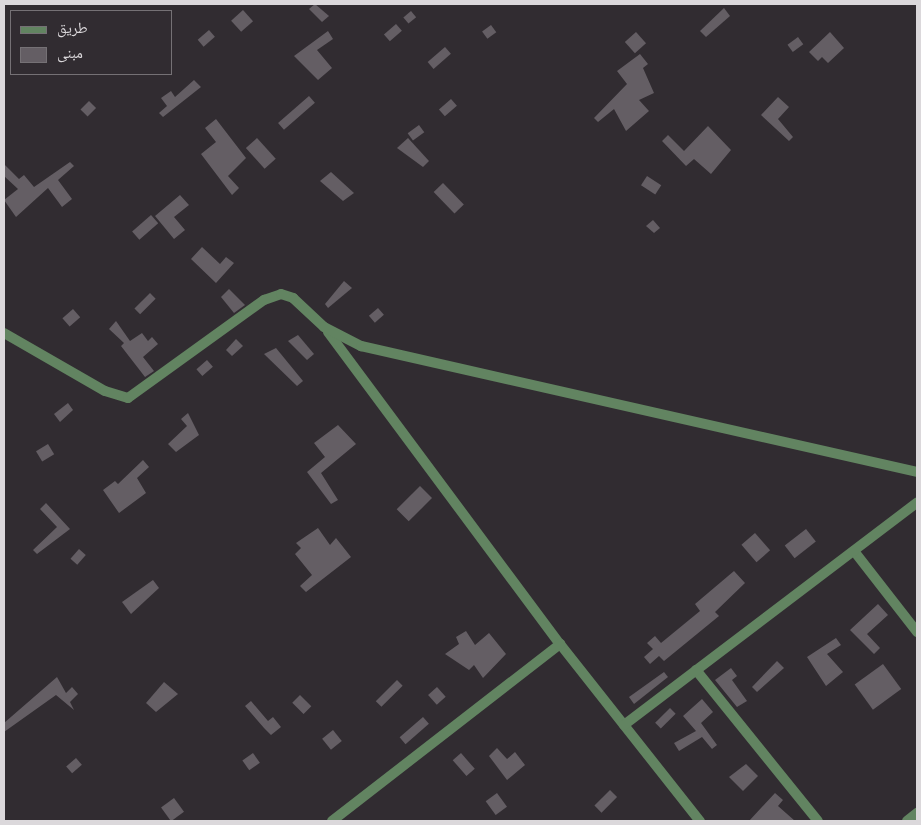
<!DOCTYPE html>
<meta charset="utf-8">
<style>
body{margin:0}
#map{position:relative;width:921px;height:825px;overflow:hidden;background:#312c31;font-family:Quicksand,"Noto Naskh Arabic",sans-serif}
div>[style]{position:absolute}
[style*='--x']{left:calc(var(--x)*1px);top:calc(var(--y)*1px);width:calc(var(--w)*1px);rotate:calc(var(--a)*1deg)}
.building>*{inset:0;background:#645e64;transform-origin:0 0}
.street>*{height:10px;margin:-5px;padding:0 5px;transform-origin:5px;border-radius:5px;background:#628461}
span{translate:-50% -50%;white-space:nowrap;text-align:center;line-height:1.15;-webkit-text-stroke:4px #312c31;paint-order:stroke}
.frame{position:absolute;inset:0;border:5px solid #dbd8db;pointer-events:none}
.legend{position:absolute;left:10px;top:10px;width:162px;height:65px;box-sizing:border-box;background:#312c31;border:1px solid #757175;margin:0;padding:6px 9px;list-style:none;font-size:15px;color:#dbd8db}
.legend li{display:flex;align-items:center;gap:10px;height:25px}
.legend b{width:25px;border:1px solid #757175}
</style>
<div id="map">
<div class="building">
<div style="clip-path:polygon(315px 4px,329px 16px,322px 22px,309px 9px)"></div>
<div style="clip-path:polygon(724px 8px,730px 16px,706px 37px,700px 31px)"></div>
<div style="left:243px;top:10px;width:15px;height:16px;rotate:48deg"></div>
<div style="left:411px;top:11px;width:8px;height:10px;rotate:50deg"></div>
<div style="left:396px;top:24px;width:9px;height:16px;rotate:49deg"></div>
<div style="left:491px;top:25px;width:9px;height:11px;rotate:54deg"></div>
<div style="left:209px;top:30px;width:9px;height:15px;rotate:49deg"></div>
<div style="clip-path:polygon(328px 31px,333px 39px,317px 50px,332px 68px,318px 80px,294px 56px)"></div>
<div style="left:636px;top:32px;width:15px;height:15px;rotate:48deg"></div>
<div style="clip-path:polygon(830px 32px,844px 48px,828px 63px,822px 57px,818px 61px,809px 52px)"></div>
<div style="left:798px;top:37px;width:9px;height:13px;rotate:54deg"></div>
<div style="left:445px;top:47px;width:9px;height:23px;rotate:49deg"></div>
<div style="clip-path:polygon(640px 54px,648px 64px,643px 68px,654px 93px,639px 100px,649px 111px,626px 131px,614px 109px,598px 122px,594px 118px,627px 84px,617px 71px)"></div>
<div style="clip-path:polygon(194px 80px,201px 87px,163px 117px,159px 113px,167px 106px,161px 98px,171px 91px,175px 97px)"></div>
<div style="left:309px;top:96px;width:9px;height:41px;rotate:49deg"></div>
<div style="clip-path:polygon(778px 97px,789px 107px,778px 119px,793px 137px,789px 141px,761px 115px)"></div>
<div style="left:451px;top:99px;width:9px;height:16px;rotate:49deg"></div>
<div style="left:89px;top:101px;width:10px;height:12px;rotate:45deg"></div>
<div style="clip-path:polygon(216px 119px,246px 158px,228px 176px,239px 188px,232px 195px,201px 154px,216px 142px,205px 128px)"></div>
<div style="left:419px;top:125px;width:9px;height:14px;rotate:54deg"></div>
<div style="clip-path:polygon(708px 126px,731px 150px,711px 174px,694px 159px,686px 166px,662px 141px,668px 135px,684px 151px)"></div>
<div style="left:257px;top:138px;width:28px;height:15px;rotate:48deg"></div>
<div style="clip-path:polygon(408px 138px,429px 161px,423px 167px,397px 148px)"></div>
<div style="clip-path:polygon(70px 162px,74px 166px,58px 180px,72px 199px,62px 207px,48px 188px,16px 217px,4px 200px,18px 189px,4px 176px,4px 164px,19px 179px,24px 175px,34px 187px)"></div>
<div style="clip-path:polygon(331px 172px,354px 193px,343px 201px,320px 181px)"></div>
<div style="left:647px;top:176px;width:17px;height:11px;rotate:33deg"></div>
<div style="left:443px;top:183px;width:30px;height:13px;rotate:46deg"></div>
<div style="clip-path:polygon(180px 195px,189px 205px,174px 217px,185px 230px,174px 239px,155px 216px)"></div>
<div style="left:151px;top:215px;width:11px;height:25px;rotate:49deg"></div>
<div style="clip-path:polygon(653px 220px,660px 228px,654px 233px,646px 226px)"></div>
<div style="clip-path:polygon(202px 247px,220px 264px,226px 257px,234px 263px,216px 283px,191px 259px)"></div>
<div style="clip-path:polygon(344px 281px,352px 288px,328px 308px,325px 304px)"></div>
<div style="clip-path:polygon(229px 289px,245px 305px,234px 313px,221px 297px)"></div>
<div style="left:150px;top:293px;width:8px;height:22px;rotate:45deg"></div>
<div style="left:378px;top:308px;width:9px;height:12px;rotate:49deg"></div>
<div style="left:73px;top:309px;width:11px;height:14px;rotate:49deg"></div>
<div style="clip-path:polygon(116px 321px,130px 341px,142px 333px,148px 341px,152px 337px,158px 344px,143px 357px,154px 371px,145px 377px,121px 346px,124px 343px,109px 329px)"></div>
<div style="clip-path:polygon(298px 335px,314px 354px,307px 360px,288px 341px)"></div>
<div style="clip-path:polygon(236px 339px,243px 346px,232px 356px,226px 350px)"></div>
<div style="clip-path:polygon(276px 348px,303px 381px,297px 386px,264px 354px)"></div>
<div style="left:207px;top:360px;width:9px;height:14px;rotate:49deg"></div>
<div style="clip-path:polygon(68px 403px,73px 410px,60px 422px,54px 414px)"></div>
<div style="clip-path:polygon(188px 413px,199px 435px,176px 452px,168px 444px,187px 426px,181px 419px)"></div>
<div style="clip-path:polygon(338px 425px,356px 444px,321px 473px,338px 500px,331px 504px,307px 472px,325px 457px,314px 443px)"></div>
<div style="left:48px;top:444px;width:12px;height:14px;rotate:59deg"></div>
<div style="clip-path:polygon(143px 460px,149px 467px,137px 478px,146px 493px,119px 513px,103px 490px,115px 481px,118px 484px)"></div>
<div style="left:420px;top:486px;width:17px;height:33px;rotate:45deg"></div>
<div style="clip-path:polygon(46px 503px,70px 529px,37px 554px,33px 550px,57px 527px,40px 509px)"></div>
<div style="clip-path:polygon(318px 528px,330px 545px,336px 538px,351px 557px,306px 592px,300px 586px,312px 575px,295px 554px,301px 548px,296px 543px)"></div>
<div style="left:806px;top:529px;width:16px;height:27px;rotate:52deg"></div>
<div style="left:755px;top:533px;width:23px;height:18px;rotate:49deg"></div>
<div style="left:79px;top:549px;width:9px;height:13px;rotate:41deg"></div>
<div style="clip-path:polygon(734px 571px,745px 583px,715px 612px,719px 616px,664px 661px,659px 656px,650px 664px,644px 657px,653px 649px,647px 643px,655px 636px,661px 643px,700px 611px,695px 604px)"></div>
<div style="clip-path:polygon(153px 580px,159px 588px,131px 614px,122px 602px)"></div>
<div style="clip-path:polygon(878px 604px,888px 615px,867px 634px,880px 648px,874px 654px,850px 630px)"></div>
<div style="clip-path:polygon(466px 631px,475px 645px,489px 633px,506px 654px,483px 678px,474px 665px,469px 670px,445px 654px,459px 644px,456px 637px)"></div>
<div style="clip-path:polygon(836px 638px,841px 645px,827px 654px,843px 672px,826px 686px,807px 657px)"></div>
<div style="clip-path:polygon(777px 661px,784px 668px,757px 692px,752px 687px)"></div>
<div style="left:883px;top:664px;width:31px;height:35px;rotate:54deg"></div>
<div style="clip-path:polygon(731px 668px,737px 676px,732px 680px,747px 701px,737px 707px,715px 680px)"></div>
<div style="clip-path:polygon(664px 672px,668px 677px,634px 704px,629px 697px)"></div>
<div style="clip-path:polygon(57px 677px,66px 693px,72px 687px,78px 694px,70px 702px,74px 710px,56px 695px,4px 732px,4px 723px)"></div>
<div style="left:397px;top:680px;width:8px;height:30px;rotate:45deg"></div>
<div style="clip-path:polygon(164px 682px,178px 694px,156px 712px,146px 703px)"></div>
<div style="left:437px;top:687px;width:13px;height:12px;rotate:48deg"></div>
<div style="left:300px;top:695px;width:16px;height:11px;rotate:45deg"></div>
<div style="clip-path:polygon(702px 699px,713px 712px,701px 723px,717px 745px,712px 749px,702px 737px,679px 751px,674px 743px,696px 731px,683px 716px)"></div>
<div style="clip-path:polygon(251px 701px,268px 721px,273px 717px,281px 727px,271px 735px,264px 728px,245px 706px)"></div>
<div style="left:670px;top:708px;width:8px;height:21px;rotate:45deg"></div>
<div style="left:423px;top:717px;width:9px;height:31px;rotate:49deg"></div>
<div style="left:333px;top:730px;width:14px;height:14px;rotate:51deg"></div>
<div style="clip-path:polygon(497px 748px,507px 759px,515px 752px,525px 765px,507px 780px,489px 756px)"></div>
<div style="left:253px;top:753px;width:12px;height:13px;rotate:55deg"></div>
<div style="left:461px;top:753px;width:21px;height:11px;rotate:49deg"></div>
<div style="left:76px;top:758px;width:9px;height:13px;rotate:49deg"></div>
<div style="clip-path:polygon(746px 764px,758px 776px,743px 791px,729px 777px)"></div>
<div style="left:610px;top:790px;width:10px;height:22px;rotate:45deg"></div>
<div style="left:497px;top:793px;width:17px;height:14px;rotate:54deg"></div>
<div style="clip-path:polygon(775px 793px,783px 800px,778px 806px,795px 821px,749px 821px)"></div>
<div style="left:174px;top:798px;width:17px;height:16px;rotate:54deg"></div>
</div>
<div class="street">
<div style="--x:328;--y:332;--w:389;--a:53.4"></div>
<div style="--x:560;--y:644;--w:226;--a:51.7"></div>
<div style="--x:4;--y:333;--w:116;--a:29.9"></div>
<div style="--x:105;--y:391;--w:24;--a:17"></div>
<div style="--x:128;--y:398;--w:168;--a:-35.8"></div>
<div style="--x:264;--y:300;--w:18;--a:-19"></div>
<div style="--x:281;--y:294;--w:13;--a:18"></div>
<div style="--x:293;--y:298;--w:42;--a:43.1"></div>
<div style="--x:324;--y:327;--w:42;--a:27.2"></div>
<div style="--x:361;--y:346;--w:570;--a:12.77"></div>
<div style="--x:854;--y:551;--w:103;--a:52.1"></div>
<div style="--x:696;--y:670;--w:194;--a:51.1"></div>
<div style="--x:624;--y:725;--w:368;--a:-37.2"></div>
<div style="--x:332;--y:821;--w:289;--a:-37.8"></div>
<div style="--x:907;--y:821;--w:13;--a:-39"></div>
</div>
<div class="frame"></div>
<ul class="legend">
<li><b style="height:6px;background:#628461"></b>طريق</li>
<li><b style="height:14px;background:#645e64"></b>مبنى</li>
</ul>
</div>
